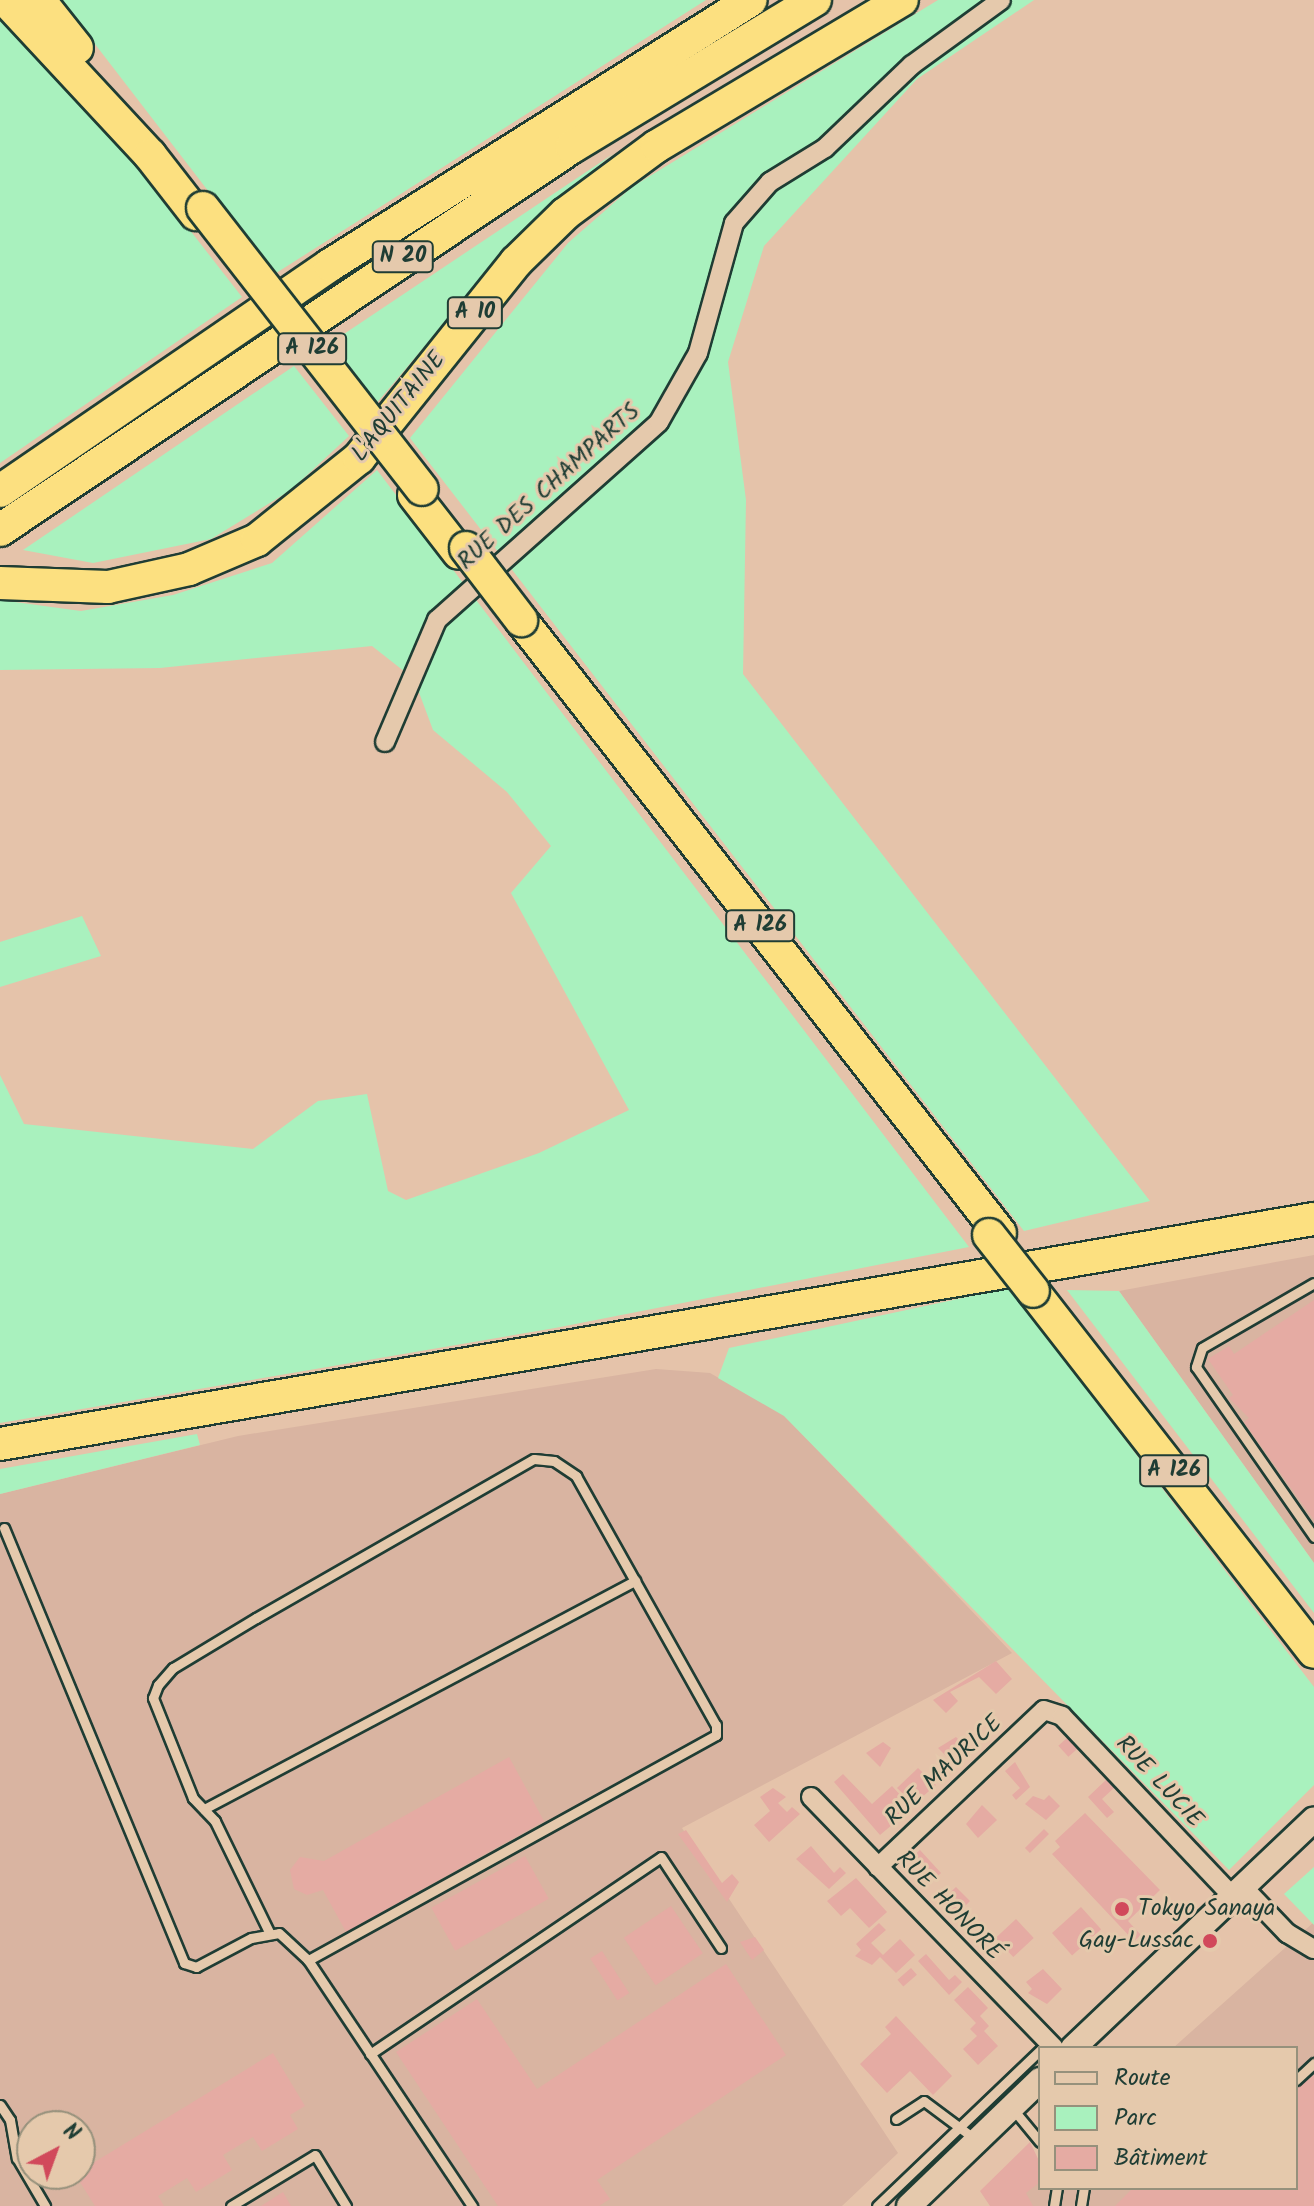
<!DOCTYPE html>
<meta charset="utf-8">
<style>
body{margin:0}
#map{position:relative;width:1314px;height:2206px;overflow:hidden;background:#e5c3aa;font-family:Kalam,sans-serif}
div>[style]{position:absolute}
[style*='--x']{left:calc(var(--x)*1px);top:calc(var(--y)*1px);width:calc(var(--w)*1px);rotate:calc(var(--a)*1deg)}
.built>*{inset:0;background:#d9b4a1}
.green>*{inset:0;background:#a9f1be}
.building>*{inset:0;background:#e5aba3;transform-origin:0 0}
.roads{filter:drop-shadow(2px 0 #1f3d34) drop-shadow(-2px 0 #1f3d34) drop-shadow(0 2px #1f3d34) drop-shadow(0 -2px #1f3d34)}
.lane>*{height:9px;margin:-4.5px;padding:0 4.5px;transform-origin:4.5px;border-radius:4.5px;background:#e5c9ac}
.street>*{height:18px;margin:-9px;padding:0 9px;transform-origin:9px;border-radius:9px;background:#e5c9ac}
.secondary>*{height:24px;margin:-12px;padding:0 12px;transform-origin:12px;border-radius:12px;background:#e5c9ac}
.highway>*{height:32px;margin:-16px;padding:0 16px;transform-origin:16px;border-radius:16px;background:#fce080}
.bridges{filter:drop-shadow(2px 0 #1f3d34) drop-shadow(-2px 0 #1f3d34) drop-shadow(0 2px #1f3d34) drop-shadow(0 -2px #1f3d34)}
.highway-bridge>*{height:32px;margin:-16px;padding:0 16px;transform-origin:16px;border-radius:16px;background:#fce080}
.dots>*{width:22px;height:22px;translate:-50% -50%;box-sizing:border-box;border:4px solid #e5c9ac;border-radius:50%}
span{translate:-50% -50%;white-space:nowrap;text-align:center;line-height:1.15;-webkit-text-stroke:6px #e5c9ac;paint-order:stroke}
.shield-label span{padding:2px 6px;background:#e5c9ac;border:2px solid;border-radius:6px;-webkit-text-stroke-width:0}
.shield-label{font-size:22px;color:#1f3d34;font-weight:700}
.street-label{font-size:24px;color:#1f3d34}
.poi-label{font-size:24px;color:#1f3d34}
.left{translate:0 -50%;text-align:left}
.right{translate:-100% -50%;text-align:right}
.legend{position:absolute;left:1038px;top:2046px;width:260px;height:144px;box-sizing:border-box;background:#e5c9ac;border:2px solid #96917c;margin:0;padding:10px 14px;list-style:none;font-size:24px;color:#1f3d34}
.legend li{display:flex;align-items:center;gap:16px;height:40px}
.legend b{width:40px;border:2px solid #96917c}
.north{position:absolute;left:16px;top:2110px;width:80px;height:80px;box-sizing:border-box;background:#e5c9ac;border:2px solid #96917c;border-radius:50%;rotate:41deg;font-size:22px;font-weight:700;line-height:32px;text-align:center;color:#1f3d34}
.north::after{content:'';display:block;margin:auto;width:28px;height:36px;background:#d1495b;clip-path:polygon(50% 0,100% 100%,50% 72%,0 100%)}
</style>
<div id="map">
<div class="built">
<div style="clip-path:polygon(1314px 1255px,1314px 1563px,1119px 1291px)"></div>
<div style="clip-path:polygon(evenodd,656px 1369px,710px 1373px,784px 1415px,1012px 1653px,682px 1828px,898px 2153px,842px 2206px,0 2206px,0 1494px,238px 1436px,656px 1369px,32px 2126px,80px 2126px,80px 2174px,32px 2174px,32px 2126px)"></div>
<div style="clip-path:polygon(1314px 1922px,1314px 2206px,996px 2206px,1040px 2167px,1040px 2188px,1296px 2188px,1296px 2048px,1173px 2048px)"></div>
</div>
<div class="green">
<div style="clip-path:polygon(61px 0,706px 0,273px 275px)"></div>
<div style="clip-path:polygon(938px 0,1034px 0,917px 79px,764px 246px,728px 362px,746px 500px,743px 674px,1150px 1201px,1024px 1231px,410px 438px,568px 243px,632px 187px)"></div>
<div style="clip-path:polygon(0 13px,129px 152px,242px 297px,0 463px)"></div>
<div style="clip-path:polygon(613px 154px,529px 223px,375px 405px,329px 344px)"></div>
<div style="clip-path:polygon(294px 366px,349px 436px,291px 490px,211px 539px,93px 563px,23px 550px)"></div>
<div style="clip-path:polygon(377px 470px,969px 1247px,555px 1328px,0 1423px,0 1075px,24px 1124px,253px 1149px,318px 1101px,367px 1094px,388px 1191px,406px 1200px,539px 1153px,629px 1110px,511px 893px,551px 846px,507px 792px,433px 730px,414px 679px,372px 646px,160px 668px,0 670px,0 600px,81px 611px,173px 595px,272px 563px)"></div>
<div style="clip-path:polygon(82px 916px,101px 956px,0 987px,0 942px)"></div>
<div style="clip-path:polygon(1009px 1288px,1314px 1687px,1314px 1785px,1229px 1870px,784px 1416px,718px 1378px,729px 1348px)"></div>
<div style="clip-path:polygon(1067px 1290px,1119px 1291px,1314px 1563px,1314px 1613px)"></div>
<div style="clip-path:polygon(197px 1434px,200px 1445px,0 1494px,0 1469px)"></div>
<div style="clip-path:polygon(1314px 1867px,1314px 1925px,1284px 1894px)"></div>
</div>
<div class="building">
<div style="clip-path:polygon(1314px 1300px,1314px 1520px,1244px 1422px,1249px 1418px,1229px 1398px,1233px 1395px,1208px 1359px,1229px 1346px,1234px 1354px)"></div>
<div style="clip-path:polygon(996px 1661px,1012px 1679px,996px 1694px,979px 1677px,950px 1692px,958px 1701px,946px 1713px,933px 1700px)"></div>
<div style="clip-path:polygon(956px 1737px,970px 1751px,955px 1765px,938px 1748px)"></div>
<div style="left:1068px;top:1737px;width:15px;height:13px;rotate:48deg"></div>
<div style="clip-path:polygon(883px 1742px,891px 1748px,880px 1767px,866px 1753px)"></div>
<div style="clip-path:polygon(509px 1757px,544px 1821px,346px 1932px,323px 1890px,307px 1895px,294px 1889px,290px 1870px,300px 1857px,324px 1861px)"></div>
<div style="clip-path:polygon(1015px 1762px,1030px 1787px,1016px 1800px,1012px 1795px,1020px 1788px,1005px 1771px)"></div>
<div style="clip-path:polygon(918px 1768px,936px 1785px,914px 1804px,897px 1788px)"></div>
<div style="clip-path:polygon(843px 1774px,872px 1804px,892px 1786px,912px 1808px,880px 1835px,834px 1782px)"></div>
<div style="clip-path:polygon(1107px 1779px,1115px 1787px,1102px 1799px,1114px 1812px,1107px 1818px,1088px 1797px)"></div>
<div style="clip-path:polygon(773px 1788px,786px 1797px,778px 1803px,787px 1812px,792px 1807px,800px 1814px,769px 1842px,754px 1825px,770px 1811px,760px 1797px)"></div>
<div style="clip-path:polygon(1049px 1795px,1060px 1806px,1046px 1820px,1025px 1804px,1033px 1796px,1044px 1800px)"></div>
<div style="clip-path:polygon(982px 1805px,997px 1820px,978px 1838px,966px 1824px)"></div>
<div style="clip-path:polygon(1085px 1813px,1160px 1890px,1128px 1921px,1141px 1935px,1134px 1941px,1052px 1854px,1060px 1847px,1055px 1841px)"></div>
<div style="left:1044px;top:1829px;width:7px;height:27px;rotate:45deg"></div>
<div style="clip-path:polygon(686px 1830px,722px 1883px,732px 1874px,739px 1882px,727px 1902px,678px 1834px)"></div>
<div style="clip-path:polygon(811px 1846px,834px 1873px,840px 1867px,846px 1873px,829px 1889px,796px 1859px)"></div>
<div style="clip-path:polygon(920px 1850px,941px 1873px,927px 1886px,908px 1860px)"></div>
<div style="left:525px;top:1856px;width:49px;height:107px;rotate:61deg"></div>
<div style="clip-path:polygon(856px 1878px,887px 1912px,869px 1928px,850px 1908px,841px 1916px,827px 1901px)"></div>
<div style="clip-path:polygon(956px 1887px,970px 1901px,964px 1907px,968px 1913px,958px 1922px,941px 1901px)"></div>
<div style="left:671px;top:1906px;width:57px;height:57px;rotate:56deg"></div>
<div style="left:1081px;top:1907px;width:30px;height:39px;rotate:48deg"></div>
<div style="left:1016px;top:1919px;width:26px;height:28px;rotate:47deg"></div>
<div style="clip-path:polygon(879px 1923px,886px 1930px,871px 1943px,883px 1955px,900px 1939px,915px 1955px,896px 1973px,880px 1957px,872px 1965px,855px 1956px,861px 1950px,856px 1944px)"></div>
<div style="clip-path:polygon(755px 1937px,764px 1950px,752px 1960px,740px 1942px)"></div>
<div style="left:602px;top:1951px;width:50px;height:14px;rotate:57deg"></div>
<div style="clip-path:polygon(926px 1954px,949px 1980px,955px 1975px,962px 1982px,949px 1995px,918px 1961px)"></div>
<div style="clip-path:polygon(726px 1964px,786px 2055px,597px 2180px,610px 2199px,599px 2206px,498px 2206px,396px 2052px,477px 1999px,537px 2089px)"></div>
<div style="left:911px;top:1968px;width:9px;height:18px;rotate:49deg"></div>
<div style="clip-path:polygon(1043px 1969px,1062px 1989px,1047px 2004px,1028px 1993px,1032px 1989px,1026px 1982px)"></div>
<div style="clip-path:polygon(968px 1987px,988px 2008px,980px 2016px,989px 2026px,984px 2031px,998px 2046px,978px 2065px,963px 2049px,977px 2036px,970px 2029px,976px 2023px,954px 2000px)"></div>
<div style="clip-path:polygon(896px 2016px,952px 2076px,933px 2095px,910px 2071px,887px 2093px,860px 2064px,891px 2034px,885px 2027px)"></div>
<div style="clip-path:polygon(273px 2053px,305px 2106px,290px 2115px,298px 2129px,262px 2151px,253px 2137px,223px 2155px,232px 2170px,196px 2192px,187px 2178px,158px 2196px,164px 2206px,95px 2206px,75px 2174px)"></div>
<div style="clip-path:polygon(1314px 2075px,1314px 2206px,1115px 2206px,1133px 2188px,1296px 2188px,1296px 2088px)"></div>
<div style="clip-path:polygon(1030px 2142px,1040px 2163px,1040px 2182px,1026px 2193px,1033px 2206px,990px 2206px,980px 2191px)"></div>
<div style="clip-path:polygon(283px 2192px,291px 2206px,261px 2206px)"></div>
</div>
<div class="roads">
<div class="lane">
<div style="--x:1314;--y:1283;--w:129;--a:149.9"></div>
<div style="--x:1202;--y:1348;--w:20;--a:108"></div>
<div style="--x:1196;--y:1367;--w:207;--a:55.2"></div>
<div style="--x:4;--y:1528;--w:471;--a:67.5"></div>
<div style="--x:184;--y:1963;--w:13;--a:18"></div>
<div style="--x:196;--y:1967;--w:62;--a:-27.8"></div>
<div style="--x:251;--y:1938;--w:28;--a:-10"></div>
<div style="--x:279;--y:1933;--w:40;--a:43"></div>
<div style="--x:308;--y:1960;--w:296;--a:56.3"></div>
<div style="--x:204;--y:1809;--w:488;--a:-27.9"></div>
<div style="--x:270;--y:1934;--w:126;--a:-116"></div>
<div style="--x:215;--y:1821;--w:32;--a:-134"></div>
<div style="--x:193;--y:1798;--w:108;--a:-111.8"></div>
<div style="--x:153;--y:1698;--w:14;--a:-69"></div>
<div style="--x:158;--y:1685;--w:23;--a:-49"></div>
<div style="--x:173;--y:1668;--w:97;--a:-31.1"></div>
<div style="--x:256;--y:1618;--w:320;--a:-29.8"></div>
<div style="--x:534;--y:1459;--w:20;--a:6"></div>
<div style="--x:554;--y:1461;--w:27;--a:34"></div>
<div style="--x:576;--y:1476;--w:286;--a:60.7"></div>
<div style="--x:716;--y:1725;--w:10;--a:90"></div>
<div style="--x:716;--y:1735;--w:466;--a:151.1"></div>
<div style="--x:370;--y:2054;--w:351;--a:-34.1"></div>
<div style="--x:661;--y:1857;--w:109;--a:56.6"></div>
<div style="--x:1296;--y:2080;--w:25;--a:-43"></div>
<div style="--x:0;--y:2105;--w:18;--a:56"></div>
<div style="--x:10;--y:2120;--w:39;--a:80"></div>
<div style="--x:17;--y:2158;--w:56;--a:59.7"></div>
<div style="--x:1012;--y:2108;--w:44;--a:50.5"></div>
<div style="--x:896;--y:2119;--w:33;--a:-33"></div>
<div style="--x:924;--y:2101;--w:64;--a:36.7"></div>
<div style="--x:231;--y:2206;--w:98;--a:-31.3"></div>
<div style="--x:315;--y:2155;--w:60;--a:58.7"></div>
<div style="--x:877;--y:2206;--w:226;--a:-43.7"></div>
<div style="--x:1054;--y:2206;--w:18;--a:-81"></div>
<div style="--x:1081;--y:2206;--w:18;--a:-81"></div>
</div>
<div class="street">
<div style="--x:385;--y:742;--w:133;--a:-66.9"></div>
<div style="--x:437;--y:620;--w:297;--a:-41.7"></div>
<div style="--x:659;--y:422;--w:79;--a:-60.5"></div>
<div style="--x:698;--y:353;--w:135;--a:-74.5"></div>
<div style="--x:734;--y:223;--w:55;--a:-48.7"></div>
<div style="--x:770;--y:182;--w:65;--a:-31.7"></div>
<div style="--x:825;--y:148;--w:120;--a:-43.7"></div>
<div style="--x:912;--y:65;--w:110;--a:-36.1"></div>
<div style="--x:811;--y:1797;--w:349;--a:45.9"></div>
<div style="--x:878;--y:1867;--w:228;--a:-43.4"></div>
<div style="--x:1044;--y:1710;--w:19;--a:18"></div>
<div style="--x:1062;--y:1716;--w:248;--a:46.6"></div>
<div style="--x:1243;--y:1887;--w:64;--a:46.3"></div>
<div style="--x:1287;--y:1933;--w:31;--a:31"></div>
</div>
<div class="secondary">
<div style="--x:1073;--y:2048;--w:332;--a:-43.5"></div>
<div style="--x:909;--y:2206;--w:182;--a:-43.9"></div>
</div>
<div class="highway">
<div style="--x:6;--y:0;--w:212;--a:47.1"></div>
<div style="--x:150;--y:155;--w:75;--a:52.1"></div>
<div style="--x:39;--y:0;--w:61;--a:51.6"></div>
<div style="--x:0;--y:491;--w:400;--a:-34.4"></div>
<div style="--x:330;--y:265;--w:497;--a:-32.2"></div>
<div style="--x:414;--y:495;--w:73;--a:52.2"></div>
<div style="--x:0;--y:530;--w:688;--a:-33.81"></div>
<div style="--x:572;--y:147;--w:284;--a:-31.2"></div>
<div style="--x:0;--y:583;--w:108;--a:2.1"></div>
<div style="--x:108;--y:587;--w:83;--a:-12.5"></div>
<div style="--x:189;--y:569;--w:74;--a:-23.1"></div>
<div style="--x:257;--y:540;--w:131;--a:-38.8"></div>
<div style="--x:359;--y:458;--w:251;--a:-51.3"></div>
<div style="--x:516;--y:262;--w:69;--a:-44.4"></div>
<div style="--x:565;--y:214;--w:114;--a:-36.5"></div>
<div style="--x:657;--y:146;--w:285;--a:-30.8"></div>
<div style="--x:521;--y:620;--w:778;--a:52"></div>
<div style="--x:1033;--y:1291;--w:457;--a:52.1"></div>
<div style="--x:0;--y:1444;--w:1333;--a:-9.72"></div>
</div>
</div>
<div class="bridges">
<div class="highway-bridge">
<div style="--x:203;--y:208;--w:356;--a:52.1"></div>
<div style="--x:466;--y:548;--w:91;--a:52.6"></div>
<div style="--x:989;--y:1235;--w:71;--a:51.8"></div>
</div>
</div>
<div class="dots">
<div style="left:1122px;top:1909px;background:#d1495b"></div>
<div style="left:1210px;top:1941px;background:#d1495b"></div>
</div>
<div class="shield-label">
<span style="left:403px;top:257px">N 20</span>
<span style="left:475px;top:313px">A 10</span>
<span style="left:312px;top:349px">A 126</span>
<span style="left:760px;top:926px">A 126</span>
<span style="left:1174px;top:1471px">A 126</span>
</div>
<div class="street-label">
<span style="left:399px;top:407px;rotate:-51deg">L'AQUITAINE</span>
<span style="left:549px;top:487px;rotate:-42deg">RUE DES CHAMPARTS</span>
<span style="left:944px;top:1771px;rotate:-43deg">RUE MAURICE</span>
<span style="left:1159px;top:1782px;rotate:47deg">RUE LUCIE</span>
<span style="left:949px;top:1906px;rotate:46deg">RUE HONORÉ</span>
</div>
<div class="poi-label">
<span class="left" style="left:1138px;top:1909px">Tokyo Sanaya</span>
<span class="right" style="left:1194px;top:1941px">Gay-Lussac</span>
</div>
<ul class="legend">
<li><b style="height:10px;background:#e5c9ac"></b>Route</li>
<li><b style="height:22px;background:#a9f1be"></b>Parc</li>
<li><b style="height:22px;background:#e5aba3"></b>Bâtiment</li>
</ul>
<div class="north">N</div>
</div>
